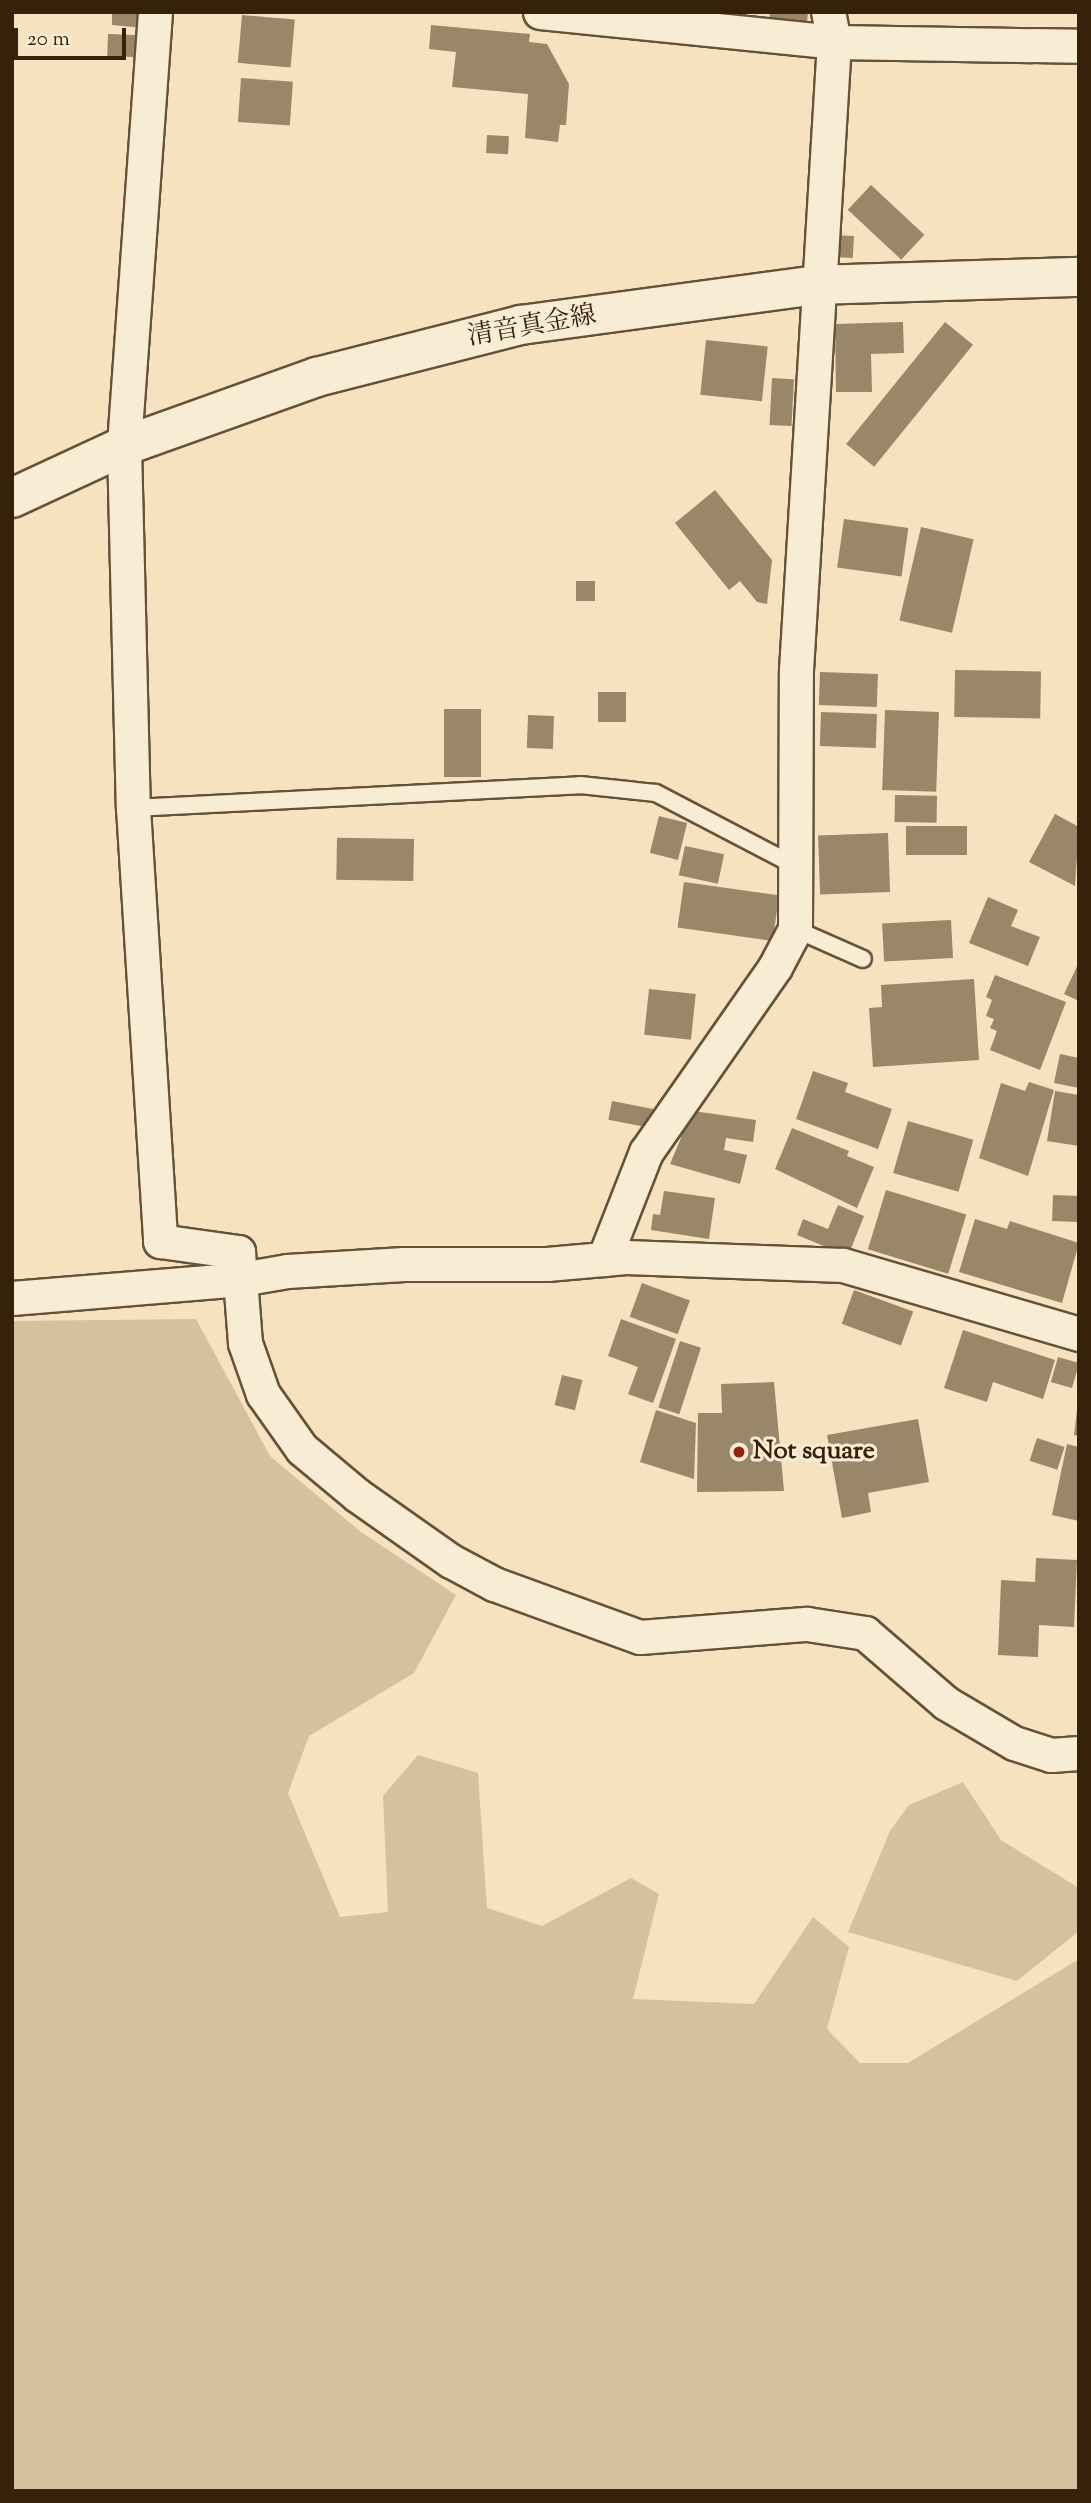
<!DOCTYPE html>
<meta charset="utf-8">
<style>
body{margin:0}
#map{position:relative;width:1091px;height:2503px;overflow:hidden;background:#f6e2bf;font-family:"Sorts Mill Goudy","Noto Serif JP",serif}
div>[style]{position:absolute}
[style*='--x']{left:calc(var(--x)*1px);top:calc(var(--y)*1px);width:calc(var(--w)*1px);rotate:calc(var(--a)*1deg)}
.green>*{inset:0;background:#d5c1a0}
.building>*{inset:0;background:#9a8669;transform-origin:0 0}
.roads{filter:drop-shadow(2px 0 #665238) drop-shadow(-2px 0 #665238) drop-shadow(0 2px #665238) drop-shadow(0 -2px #665238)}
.service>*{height:16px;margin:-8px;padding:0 8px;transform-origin:8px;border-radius:8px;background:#f9ecd5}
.minor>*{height:33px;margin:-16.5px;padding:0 16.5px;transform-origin:16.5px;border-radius:16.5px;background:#f9ecd5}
.secondary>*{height:38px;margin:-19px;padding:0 19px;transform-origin:19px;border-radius:19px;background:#f9ecd5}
.dots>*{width:19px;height:19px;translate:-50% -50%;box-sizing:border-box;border:4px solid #f9ecd5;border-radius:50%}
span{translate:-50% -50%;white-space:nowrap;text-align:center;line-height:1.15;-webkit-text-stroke:6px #f9ecd5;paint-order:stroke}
.street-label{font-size:26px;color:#36220b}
.poi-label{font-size:26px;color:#36220b;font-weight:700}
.left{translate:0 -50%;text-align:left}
.frame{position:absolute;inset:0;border:14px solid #36220b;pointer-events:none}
.scale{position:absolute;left:14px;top:28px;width:112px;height:32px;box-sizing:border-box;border:4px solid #36220b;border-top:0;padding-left:9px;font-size:21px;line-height:24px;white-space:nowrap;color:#36220b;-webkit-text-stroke:5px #f9ecd5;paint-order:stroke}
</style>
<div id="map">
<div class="green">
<div style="clip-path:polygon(196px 1319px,270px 1456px,361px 1532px,456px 1595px,414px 1673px,309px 1736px,288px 1793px,340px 1917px,388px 1912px,383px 1796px,418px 1755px,478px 1773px,487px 1908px,542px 1926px,631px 1878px,659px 1894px,633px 1999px,754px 2004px,813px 1917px,849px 1947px,827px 2029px,860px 2063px,908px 2063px,1079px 1959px,1079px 2491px,12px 2491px,12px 1321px)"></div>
<div style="clip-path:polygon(963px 1782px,1001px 1840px,1079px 1888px,1079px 1931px,1017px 1981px,848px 1932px,890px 1831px,909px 1805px)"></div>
</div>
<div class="building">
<div style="clip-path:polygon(112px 12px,144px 12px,144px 28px,112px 25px)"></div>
<div style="clip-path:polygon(770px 12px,808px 12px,806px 35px,768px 31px)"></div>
<div style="left:242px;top:15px;width:53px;height:48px;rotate:5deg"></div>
<div style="clip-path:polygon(431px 25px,530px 34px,529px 42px,547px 44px,569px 84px,566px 125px,560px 125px,558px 142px,525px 138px,528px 94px,452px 87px,456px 52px,429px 49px)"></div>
<div style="left:108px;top:34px;width:33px;height:22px;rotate:2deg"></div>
<div style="left:241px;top:78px;width:52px;height:44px;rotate:4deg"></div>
<div style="left:487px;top:135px;width:22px;height:18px;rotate:3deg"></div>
<div style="left:871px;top:185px;width:73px;height:34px;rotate:43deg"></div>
<div style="left:833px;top:235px;width:21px;height:22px;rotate:3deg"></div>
<div style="clip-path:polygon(903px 322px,904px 353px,871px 354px,872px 392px,836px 392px,835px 324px)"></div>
<div style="left:945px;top:322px;width:36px;height:157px;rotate:39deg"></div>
<div style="left:706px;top:340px;width:62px;height:55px;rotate:6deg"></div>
<div style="left:772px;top:378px;width:22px;height:47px;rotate:3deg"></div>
<div style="clip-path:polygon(715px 490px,772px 560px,767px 604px,757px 602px,740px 581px,729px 590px,675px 523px)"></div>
<div style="left:844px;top:519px;width:65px;height:49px;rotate:8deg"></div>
<div style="left:921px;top:527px;width:54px;height:96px;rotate:13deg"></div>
<div style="left:576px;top:581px;width:19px;height:20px"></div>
<div style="left:955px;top:670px;width:86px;height:47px;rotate:1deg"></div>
<div style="left:820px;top:672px;width:58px;height:33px;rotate:2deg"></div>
<div style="left:598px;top:692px;width:28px;height:30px"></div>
<div style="left:444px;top:709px;width:37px;height:68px"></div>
<div style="left:885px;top:710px;width:54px;height:80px;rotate:2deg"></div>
<div style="left:821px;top:712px;width:56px;height:34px;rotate:2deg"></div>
<div style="left:528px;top:715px;width:26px;height:33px;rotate:2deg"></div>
<div style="left:895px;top:795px;width:42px;height:27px;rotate:1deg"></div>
<div style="clip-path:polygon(1055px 814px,1079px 827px,1075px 886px,1029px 862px)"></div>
<div style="left:659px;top:816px;width:29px;height:38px;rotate:14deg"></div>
<div style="left:906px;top:826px;width:61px;height:29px"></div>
<div style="left:888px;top:833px;width:59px;height:70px;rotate:88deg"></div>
<div style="left:414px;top:839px;width:42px;height:77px;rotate:91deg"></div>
<div style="left:685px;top:846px;width:40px;height:30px;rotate:12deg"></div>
<div style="left:684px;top:882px;width:96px;height:46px;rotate:8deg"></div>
<div style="clip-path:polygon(988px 897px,1018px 910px,1011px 926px,1040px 937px,1028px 966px,969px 943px)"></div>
<div style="left:951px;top:920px;width:38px;height:69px;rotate:87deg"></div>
<div style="clip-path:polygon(1079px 962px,1079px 1001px,1064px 994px)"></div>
<div style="clip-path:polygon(995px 975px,1066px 1002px,1040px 1070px,990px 1050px,997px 1031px,990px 1028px,994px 1019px,986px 1016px,992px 1000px,986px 997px)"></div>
<div style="clip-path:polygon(974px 979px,979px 1060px,873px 1067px,869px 1008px,882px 1007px,881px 985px)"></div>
<div style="left:649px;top:989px;width:47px;height:46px;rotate:6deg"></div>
<div style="clip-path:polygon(1060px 1054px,1079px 1058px,1079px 1088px,1054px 1083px)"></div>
<div style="clip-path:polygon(813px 1071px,848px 1083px,845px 1092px,892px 1109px,878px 1149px,796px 1119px)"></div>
<div style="clip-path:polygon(1029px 1082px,1054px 1090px,1028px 1176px,979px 1158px,1001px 1083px,1025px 1091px)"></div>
<div style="clip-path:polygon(1055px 1091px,1079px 1095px,1079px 1146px,1047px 1141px)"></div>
<div style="left:612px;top:1101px;width:46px;height:19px;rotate:11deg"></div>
<div style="clip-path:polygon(686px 1110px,756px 1120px,753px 1142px,726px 1138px,724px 1150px,747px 1155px,740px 1184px,670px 1164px,681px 1138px)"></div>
<div style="left:908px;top:1121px;width:68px;height:54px;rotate:16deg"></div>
<div style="clip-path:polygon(792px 1128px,849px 1151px,847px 1156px,874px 1167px,857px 1208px,775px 1169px)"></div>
<div style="left:886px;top:1190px;width:84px;height:62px;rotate:17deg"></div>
<div style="clip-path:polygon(664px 1191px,715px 1198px,709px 1239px,651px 1230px,653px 1214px,660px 1215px)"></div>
<div style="left:1053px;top:1195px;width:26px;height:26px;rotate:2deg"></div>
<div style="clip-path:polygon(838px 1205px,864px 1216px,848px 1256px,797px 1235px,803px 1219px,828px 1229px)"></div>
<div style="clip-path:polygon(975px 1219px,1007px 1229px,1010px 1221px,1079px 1243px,1062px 1303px,959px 1272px)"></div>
<div style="left:642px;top:1283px;width:51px;height:36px;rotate:20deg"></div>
<div style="left:854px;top:1290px;width:63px;height:36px;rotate:20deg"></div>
<div style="clip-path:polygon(621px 1319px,676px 1339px,653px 1403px,628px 1394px,638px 1367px,608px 1356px)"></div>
<div style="clip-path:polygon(963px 1330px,1055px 1360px,1043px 1399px,993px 1382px,987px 1402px,944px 1388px)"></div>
<div style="left:680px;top:1341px;width:22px;height:70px;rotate:18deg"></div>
<div style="left:1058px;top:1357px;width:22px;height:26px;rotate:16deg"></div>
<div style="left:562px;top:1375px;width:21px;height:31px;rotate:14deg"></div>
<div style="clip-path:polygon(774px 1382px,784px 1491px,697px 1492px,698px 1413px,722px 1413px,721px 1384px)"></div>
<div style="clip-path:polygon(656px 1410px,696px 1423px,694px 1479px,640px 1462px)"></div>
<div style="clip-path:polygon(1077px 1410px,1079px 1410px,1079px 1436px,1074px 1435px)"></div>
<div style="clip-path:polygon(918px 1419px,929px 1482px,868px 1493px,871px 1512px,842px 1518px,827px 1435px)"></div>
<div style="left:1037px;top:1438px;width:29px;height:24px;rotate:18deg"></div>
<div style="clip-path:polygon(1067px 1444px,1079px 1447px,1079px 1521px,1052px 1515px)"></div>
<div style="clip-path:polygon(1036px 1558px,1077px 1560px,1074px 1627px,1039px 1625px,1038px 1657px,998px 1655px,1001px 1580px,1035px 1582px)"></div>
</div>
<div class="roads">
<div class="service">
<div style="--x:133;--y:808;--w:448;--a:-2.9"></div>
<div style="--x:580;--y:785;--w:76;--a:6"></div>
<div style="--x:656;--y:793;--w:156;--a:27.6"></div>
<div style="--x:795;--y:929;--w:74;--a:23.8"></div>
</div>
<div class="minor">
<div style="--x:155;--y:12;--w:435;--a:94.1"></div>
<div style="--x:124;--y:446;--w:362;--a:88.6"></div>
<div style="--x:133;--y:808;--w:434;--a:86.4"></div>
<div style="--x:160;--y:1241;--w:79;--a:8"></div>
<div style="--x:238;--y:1252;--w:91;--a:85.6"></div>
<div style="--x:245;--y:1343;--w:54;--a:70.6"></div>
<div style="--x:263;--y:1394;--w:67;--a:54.7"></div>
<div style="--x:302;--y:1449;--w:72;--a:39.9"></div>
<div style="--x:357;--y:1495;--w:115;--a:35.1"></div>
<div style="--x:451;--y:1561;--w:49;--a:28.1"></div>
<div style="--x:494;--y:1584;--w:155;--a:20"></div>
<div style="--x:640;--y:1637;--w:168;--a:-4.5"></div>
<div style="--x:807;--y:1624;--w:59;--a:8.8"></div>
<div style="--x:865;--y:1633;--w:107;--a:40.8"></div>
<div style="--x:946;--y:1703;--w:79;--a:30.5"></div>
<div style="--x:1014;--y:1743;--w:39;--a:18"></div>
<div style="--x:1051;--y:1755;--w:28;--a:-4"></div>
<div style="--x:540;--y:12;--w:296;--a:5.8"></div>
<div style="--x:834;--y:42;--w:245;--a:0.9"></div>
<div style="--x:604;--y:1259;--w:115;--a:-68.6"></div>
<div style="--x:646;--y:1152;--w:226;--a:-55.1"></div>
<div style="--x:775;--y:967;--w:43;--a:-62.2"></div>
<div style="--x:795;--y:929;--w:259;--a:-89.8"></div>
<div style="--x:796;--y:670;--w:629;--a:-86.54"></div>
<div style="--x:834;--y:42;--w:31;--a:-101"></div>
<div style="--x:12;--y:1298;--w:230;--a:-4.7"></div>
<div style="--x:241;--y:1279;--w:47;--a:-9.9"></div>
<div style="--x:287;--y:1271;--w:117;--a:-3.4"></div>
<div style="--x:404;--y:1264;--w:143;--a:0"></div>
<div style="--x:547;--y:1264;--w:79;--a:-5.1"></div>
<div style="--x:626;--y:1257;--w:217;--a:2.1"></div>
<div style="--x:843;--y:1265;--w:246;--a:16.3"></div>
</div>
<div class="secondary">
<div style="--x:12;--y:498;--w:123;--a:-24.9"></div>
<div style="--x:124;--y:446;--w:205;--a:-19.7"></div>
<div style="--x:317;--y:377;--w:211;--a:-14.3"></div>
<div style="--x:521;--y:325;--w:300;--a:-7.7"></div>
<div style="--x:818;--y:285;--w:261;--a:-1.8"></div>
</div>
</div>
<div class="dots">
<div style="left:739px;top:1452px;background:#8f2418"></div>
</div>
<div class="street-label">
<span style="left:532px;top:327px;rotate:-10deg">清音真金線</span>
</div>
<div class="poi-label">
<span class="left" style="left:753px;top:1452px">Not square</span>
</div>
<div class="frame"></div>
<div class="scale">20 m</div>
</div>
